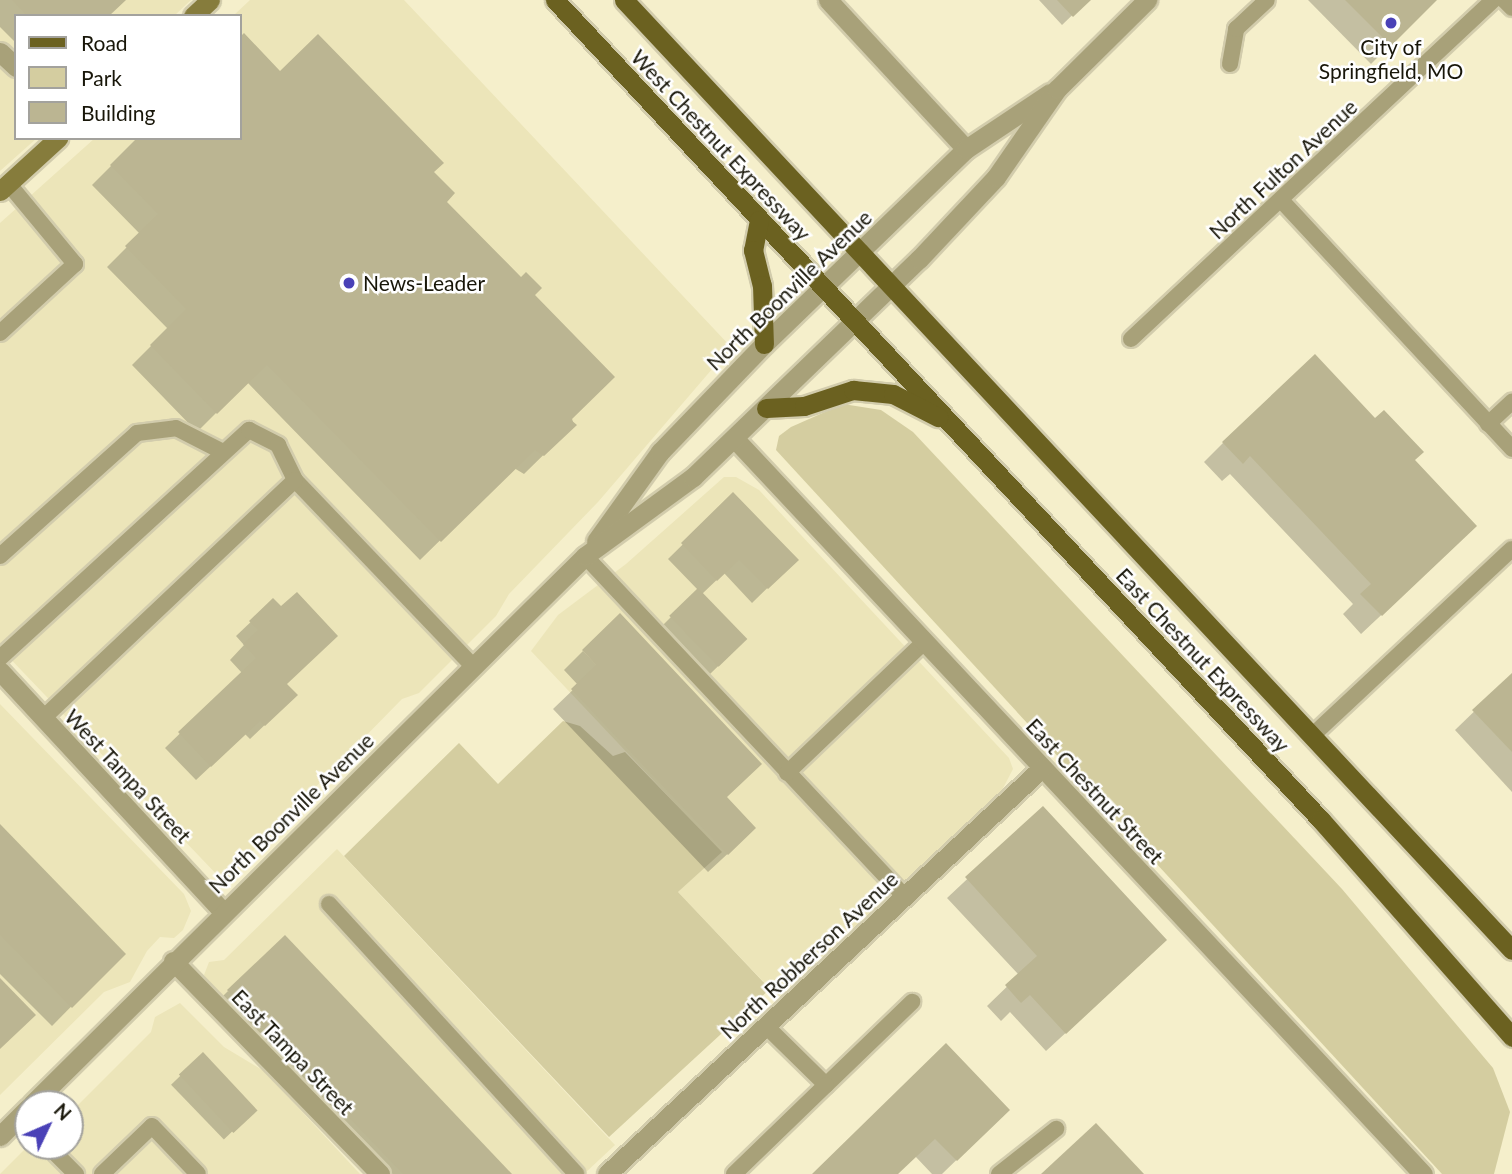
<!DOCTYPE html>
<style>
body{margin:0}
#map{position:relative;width:1512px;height:1174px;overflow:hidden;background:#f5efcb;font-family:Lato,sans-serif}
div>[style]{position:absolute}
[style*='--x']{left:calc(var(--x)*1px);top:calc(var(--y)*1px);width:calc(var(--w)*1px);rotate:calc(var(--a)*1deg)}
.built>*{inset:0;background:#ece5b9}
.green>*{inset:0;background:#d4cda0}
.shadow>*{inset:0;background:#0003;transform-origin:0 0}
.building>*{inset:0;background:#bbb592;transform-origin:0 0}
.roads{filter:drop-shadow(2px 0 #d2ccac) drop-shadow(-2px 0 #d2ccac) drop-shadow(0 2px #d2ccac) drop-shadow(0 -2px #d2ccac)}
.service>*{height:16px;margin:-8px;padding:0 8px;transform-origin:8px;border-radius:8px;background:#a8a179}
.minor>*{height:19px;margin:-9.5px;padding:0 9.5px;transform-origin:9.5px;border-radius:9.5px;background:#a8a179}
.secondary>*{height:19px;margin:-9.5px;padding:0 9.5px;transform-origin:9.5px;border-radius:9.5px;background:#867c3c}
.primary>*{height:19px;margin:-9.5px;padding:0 9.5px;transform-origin:9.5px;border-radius:9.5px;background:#6b6120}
.dots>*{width:19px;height:19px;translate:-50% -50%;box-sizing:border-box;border:4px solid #fff;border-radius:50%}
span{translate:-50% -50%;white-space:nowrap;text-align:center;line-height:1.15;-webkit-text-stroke:5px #fff;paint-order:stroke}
.poi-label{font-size:21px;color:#181609}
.left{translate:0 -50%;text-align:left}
.street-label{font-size:21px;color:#181609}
.legend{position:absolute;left:14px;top:14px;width:228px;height:126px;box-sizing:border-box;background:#fff;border:2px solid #a3a29d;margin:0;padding:9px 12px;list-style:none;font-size:21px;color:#181609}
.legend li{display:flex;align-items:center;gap:14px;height:35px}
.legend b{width:35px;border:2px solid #a3a29d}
.north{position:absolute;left:14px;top:1090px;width:70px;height:70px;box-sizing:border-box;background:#fff;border:2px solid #a3a29d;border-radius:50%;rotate:46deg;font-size:19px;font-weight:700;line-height:28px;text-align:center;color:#181609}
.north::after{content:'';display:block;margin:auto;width:24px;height:32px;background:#4a41b7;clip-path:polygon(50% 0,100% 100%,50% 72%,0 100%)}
</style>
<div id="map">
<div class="built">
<div style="clip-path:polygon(0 0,191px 0,174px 16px,16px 16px,16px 138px,37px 138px,0 171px)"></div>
<div style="clip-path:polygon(250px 0,404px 0,731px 347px,598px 502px,509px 594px,496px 616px,419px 693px,402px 699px,249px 855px,238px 875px,222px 880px,0 648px,0 223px,95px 138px,240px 138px,240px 16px,233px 16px)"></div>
<div style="clip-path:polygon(724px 477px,736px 477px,759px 490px,1009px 758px,1013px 769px,1000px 794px,778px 997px,678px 892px,721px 852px,531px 651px,558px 615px,626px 564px)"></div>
<div style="clip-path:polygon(0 704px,184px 894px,191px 911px,183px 930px,174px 938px,160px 937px,147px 951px,130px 982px,104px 992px,0 1095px)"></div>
<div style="clip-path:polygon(337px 849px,615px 1145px,584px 1174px,393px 1174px,208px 982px,204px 975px,209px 962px,224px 960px)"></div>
<div style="clip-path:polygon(180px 1003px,224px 1047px,264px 1071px,360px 1174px,0 1174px,27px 1147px,70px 1146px,70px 1113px,151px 1032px,155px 1017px)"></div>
</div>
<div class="green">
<div style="clip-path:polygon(843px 404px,881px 410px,913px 432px,1342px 889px,1493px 1068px,1510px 1112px,1494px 1174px,1442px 1174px,776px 450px,779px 436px,791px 427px)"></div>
<div style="clip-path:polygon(563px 721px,580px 726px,613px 756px,625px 752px,722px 852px,678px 892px,770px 989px,609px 1137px,344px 856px,459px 743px,498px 784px)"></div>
</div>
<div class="shadow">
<div style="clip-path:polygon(0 0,125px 0,108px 16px,16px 16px,16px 43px,0 27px)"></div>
<div style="clip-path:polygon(1039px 0,1088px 0,1062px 25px)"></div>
<div style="clip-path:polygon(1308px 0,1434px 0,1371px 64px)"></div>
<div style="clip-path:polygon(244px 36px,280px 73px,432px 172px,445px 202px,533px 295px,574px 425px,524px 474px,514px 468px,420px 560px,247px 382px,197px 432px,132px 365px,168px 329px,107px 267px,140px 234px,92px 185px,139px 138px,240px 138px,240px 40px)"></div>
<div style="clip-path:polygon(1223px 443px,1413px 460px,1456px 545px,1361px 634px,1343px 614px,1353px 604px,1230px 474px,1222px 481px,1204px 462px)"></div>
<div style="clip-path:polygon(733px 495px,796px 560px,752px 603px,724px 573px,702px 594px,746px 639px,709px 675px,661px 627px,698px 590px,668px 559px)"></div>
<div style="clip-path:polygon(273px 601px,285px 684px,296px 695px,250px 739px,245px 734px,196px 780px,165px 748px,242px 673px,230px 660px,244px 645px,236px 636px)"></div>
<div style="clip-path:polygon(583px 651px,725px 798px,735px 847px,708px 872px,553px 709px,578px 685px,564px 670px)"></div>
<div style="clip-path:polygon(1512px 675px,1512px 792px,1455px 730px)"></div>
<div style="clip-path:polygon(1043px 808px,1146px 959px,1046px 1051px,1010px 1012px,1001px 1021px,987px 1006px,1019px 975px,947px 898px)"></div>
<div style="clip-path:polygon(0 827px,123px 954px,52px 1026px,0 974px)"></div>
<div style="clip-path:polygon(228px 991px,510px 1174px,366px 1174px,209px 1010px)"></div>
<div style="left:202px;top:1055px;width:76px;height:43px;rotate:46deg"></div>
<div style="clip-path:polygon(1008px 1110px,942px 1174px,932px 1174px,915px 1156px,897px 1174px,814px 1174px)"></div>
</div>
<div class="building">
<div style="clip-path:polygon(12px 0,126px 0,109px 16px,27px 16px)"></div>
<div style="clip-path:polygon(1057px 0,1091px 0,1073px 17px)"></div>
<div style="clip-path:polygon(1345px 0,1437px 0,1391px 46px)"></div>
<div style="clip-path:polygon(244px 33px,280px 71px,318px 34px,444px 163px,434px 172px,455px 193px,447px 202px,521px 277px,526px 272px,542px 288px,535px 295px,615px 377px,571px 420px,577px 425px,544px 456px,535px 450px,441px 542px,267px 365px,217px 414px,150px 345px,186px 309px,125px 246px,158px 214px,110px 165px,137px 138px,240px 138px,240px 37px)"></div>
<div style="clip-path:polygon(1315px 354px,1375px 418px,1384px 410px,1424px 452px,1415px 460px,1477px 526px,1382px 616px,1360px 594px,1371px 584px,1250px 456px,1243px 464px,1222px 442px)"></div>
<div style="clip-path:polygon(733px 492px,799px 560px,768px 589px,739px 560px,717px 581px,681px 543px)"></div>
<div style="left:698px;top:588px;width:71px;height:40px;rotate:46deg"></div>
<div style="clip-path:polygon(297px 592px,338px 636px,287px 684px,298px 695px,265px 726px,260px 721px,211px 767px,178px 732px,256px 658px,243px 644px,258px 630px,249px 621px,273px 598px,281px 606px)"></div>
<div style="clip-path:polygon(620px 613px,762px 764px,727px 797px,756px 828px,728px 855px,571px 689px,596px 665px,582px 650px)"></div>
<div style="clip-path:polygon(1512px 673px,1512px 752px,1472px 710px)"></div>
<div style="clip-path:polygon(1043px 806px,1167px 940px,1066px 1034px,1030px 995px,1021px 1003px,1005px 985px,1037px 956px,965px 877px)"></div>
<div style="clip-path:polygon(0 824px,126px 954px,72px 1008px,0 935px)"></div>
<div style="clip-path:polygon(285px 935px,512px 1174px,403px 1174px,227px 990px)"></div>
<div style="clip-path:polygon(0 978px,36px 1015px,0 1049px)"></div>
<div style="clip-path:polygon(946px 1043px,1010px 1110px,957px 1161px,935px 1139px,898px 1174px,812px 1174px)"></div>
<div style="left:203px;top:1052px;width:80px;height:33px;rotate:47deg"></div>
<div style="clip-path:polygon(1096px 1123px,1144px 1174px,1041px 1174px)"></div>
</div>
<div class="roads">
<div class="service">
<div style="--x:1504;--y:0;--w:11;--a:45"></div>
<div style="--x:1230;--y:64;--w:36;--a:-80"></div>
<div style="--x:1236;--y:29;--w:42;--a:-43.1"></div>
<div style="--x:1281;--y:200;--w:340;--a:47.1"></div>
<div style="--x:0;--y:333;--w:102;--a:-42.6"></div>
<div style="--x:75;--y:264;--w:105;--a:-129.6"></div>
<div style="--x:1131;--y:339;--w:496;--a:-43.1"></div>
<div style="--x:1488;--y:424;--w:33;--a:-43"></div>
<div style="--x:295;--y:480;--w:257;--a:46.3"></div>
<div style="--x:0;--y:556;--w:184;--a:-41.9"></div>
<div style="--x:137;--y:433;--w:39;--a:-7"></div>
<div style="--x:176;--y:428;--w:51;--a:27.1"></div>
<div style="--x:585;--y:556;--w:466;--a:46.8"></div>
<div style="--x:0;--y:658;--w:338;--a:-42.5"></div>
<div style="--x:249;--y:430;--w:33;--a:27"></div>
<div style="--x:278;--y:445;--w:39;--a:64"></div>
<div style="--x:295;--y:480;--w:347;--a:136.6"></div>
<div style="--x:1313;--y:735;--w:272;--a:-43.1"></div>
<div style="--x:787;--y:773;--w:190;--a:-43.7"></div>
<div style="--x:329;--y:904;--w:366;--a:47.5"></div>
<div style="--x:766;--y:1026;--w:84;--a:44.5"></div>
<div style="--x:826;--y:1085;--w:120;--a:-44"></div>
<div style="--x:48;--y:1146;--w:40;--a:45"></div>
<div style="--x:102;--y:1174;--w:69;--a:-43.8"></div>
<div style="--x:152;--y:1126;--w:66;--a:46.2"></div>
<div style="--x:734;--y:1174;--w:128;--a:-44.1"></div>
<div style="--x:999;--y:1174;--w:73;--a:-38.3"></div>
</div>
<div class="minor">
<div style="--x:828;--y:0;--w:203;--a:47.2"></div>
<div style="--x:0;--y:52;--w:22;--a:43"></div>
<div style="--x:734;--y:438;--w:1008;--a:46.89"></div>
<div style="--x:596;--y:541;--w:110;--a:-54.3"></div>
<div style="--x:660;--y:452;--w:150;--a:-46.1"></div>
<div style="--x:764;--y:344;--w:281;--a:-44"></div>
<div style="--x:966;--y:149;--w:101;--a:-33.7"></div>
<div style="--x:0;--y:671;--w:328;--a:47.2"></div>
<div style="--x:173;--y:961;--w:297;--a:45.8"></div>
<div style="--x:32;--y:1104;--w:779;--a:-44.74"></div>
<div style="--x:585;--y:556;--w:134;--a:-36.2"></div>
<div style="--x:693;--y:477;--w:314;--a:-44"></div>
<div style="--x:919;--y:259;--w:112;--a:-46.8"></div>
<div style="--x:996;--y:177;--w:107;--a:-55.3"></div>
<div style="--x:1057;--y:89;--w:127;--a:-44.7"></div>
<div style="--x:0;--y:1136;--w:40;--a:-45"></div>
<div style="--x:607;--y:1174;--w:595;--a:-43.03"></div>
</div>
<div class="secondary">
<div style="--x:193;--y:16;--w:23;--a:-43"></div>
<div style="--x:0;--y:191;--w:79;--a:-42.4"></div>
</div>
<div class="primary">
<div style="--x:555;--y:0;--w:1122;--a:46.95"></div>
<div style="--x:1321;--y:820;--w:289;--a:48.6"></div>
<div style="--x:624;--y:0;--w:1300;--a:46.93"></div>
<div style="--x:759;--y:220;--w:31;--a:101"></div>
<div style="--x:753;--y:250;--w:36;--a:76"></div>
<div style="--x:762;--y:285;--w:59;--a:88.1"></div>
<div style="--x:766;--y:408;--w:38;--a:-3"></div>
<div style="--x:804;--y:406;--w:52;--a:-18.1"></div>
<div style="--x:853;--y:390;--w:40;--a:5.7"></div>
<div style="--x:893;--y:394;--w:51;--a:27.1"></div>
</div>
</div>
<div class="dots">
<div style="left:1391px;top:23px;background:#4a41b7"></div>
<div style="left:349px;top:283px;background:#4a41b7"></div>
</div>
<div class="poi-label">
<span style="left:1391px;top:59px">City of<br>Springfield, MO</span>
<span class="left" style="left:363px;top:283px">News-Leader</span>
</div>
<div class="street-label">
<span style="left:721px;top:145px;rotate:47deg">West Chestnut Expressway</span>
<span style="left:1283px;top:169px;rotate:-43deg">North Fulton Avenue</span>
<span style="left:789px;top:290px;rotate:-44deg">North Boonville Avenue</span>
<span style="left:1203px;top:660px;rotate:47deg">East Chestnut Expressway</span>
<span style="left:128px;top:776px;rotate:47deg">West Tampa Street</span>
<span style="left:1095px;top:791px;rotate:47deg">East Chestnut Street</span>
<span style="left:291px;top:813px;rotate:-44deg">North Boonville Avenue</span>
<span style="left:809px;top:955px;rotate:-43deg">North Robberson Avenue</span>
<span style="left:293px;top:1052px;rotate:46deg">East Tampa Street</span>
</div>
<ul class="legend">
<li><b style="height:9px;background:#6b6120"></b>Road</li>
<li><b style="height:19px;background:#d4cda0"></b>Park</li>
<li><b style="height:19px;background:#bbb592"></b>Building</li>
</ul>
<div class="north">N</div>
</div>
